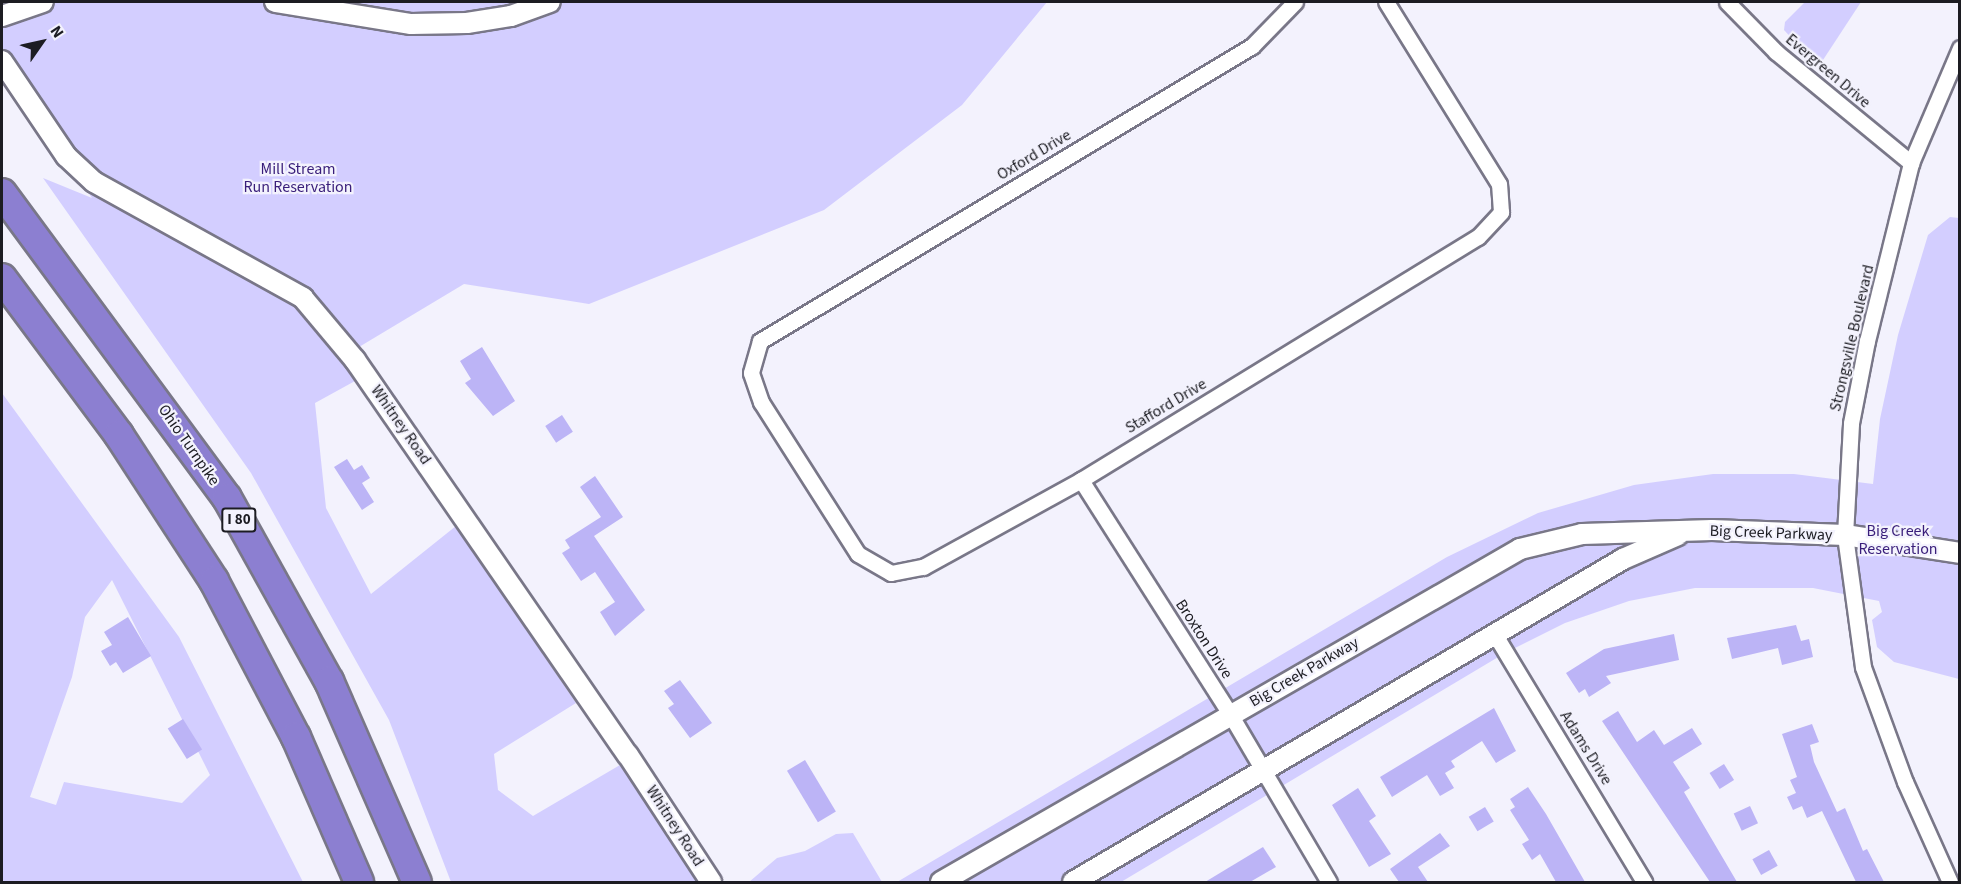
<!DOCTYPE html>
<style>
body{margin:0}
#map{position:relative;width:1961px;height:884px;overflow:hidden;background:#f3f2fd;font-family:"Source Sans 3",sans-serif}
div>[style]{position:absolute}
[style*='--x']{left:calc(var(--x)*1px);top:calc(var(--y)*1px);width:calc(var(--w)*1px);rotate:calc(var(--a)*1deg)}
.green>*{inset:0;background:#d3ceff}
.building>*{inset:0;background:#bcb4f6;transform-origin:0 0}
.roads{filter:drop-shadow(2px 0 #797788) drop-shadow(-2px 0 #797788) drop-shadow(0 2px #797788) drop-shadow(0 -2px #797788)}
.minor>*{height:15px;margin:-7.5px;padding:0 7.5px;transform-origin:7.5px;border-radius:7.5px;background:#fff}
.tertiary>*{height:20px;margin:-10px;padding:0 10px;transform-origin:10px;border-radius:10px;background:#fff}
.motorway>*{height:28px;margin:-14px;padding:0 14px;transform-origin:14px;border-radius:14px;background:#8c7fd1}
span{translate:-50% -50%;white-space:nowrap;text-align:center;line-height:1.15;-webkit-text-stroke:4.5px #f3f2fd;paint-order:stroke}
.shield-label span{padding:2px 4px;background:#f3f2fd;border:2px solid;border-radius:4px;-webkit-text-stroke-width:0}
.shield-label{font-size:15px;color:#1c1c22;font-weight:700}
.street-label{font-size:16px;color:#1c1c22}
.park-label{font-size:16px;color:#391e7a}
.frame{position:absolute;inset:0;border:3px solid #1c1c22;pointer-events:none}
.north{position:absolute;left:12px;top:12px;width:60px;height:60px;-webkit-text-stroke:4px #f3f2fd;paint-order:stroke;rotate:56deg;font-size:16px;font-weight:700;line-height:24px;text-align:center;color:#1c1c22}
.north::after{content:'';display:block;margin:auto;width:21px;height:27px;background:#1c1c22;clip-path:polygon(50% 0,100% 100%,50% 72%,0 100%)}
</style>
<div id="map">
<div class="green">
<div style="clip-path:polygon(2px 2px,1047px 2px,962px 105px,824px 210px,589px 304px,464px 284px,339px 359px,355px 381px,315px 403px,326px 508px,371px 594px,456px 526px,576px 703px,494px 754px,498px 790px,533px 816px,620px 765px,628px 777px,638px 772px,711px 882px,451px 882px,389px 720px,251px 473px,43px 178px,92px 198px,2px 69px)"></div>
<div style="clip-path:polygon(1805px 2px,1861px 2px,1823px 60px,1808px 56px,1784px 30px,1785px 22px)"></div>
<div style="clip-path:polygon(1950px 217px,1959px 218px,1959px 679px,1894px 662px,1877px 647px,1872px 620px,1882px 612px,1879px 601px,1813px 588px,1695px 588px,1629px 601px,1565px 623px,1505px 653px,1121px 882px,897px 882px,1447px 557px,1538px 513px,1634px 485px,1713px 474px,1794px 474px,1873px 484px,1880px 419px,1898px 335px,1928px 235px)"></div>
<div style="clip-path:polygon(evenodd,2px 393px,179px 637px,303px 882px,2px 882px,2px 393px,112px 580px,210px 775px,182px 803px,64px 782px,56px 805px,30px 797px,72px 677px,85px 617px,112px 580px)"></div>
<div style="clip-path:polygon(853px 833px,882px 882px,749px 882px,777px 858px,805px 851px,836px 834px)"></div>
</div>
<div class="building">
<div style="clip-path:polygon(482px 347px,515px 401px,493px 416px,465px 383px,471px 379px,460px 361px)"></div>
<div style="left:562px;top:415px;width:20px;height:20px;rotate:57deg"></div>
<div style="clip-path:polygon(347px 459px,354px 470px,362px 465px,370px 478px,362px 483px,374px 502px,362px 510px,334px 467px)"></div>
<div style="clip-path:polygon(595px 476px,623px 517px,594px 536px,645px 610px,615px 636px,600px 612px,615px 602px,595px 572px,581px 581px,562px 553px,570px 548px,565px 540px,601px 517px,580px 487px)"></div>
<div style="clip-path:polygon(128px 617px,151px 656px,123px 673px,116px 662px,110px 666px,101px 651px,112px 645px,104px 632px)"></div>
<div style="clip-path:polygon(1796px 625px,1801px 641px,1809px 639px,1813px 657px,1782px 665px,1778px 648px,1732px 659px,1727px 638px)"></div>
<div style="clip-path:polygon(1674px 634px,1679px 660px,1606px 676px,1611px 683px,1589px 697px,1585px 689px,1579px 693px,1566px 673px,1604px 649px)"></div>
<div style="clip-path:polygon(680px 680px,712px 723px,690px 738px,668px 708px,674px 704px,664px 691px)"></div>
<div style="clip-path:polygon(1494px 708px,1516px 751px,1496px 763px,1482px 741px,1451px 761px,1455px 767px,1445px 773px,1454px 788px,1440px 796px,1427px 775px,1392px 797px,1380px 777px)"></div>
<div style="clip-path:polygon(1618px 711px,1637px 742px,1654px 730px,1664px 745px,1692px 728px,1702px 744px,1673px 762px,1690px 788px,1684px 792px,1737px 882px,1710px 882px,1602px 721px)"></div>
<div style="left:183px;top:719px;width:36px;height:18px;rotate:58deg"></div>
<div style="clip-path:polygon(1812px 724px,1819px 742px,1810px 745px,1814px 762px,1837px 812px,1845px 808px,1863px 851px,1867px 849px,1884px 882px,1856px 882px,1822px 811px,1807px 818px,1802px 806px,1793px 810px,1787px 797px,1796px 793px,1790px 780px,1797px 777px,1782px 734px)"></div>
<div style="left:805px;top:760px;width:60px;height:21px;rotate:59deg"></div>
<div style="left:1724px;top:764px;width:19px;height:17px;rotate:58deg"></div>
<div style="clip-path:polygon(1528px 787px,1546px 814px,1585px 882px,1556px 882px,1540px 854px,1532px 860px,1522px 844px,1529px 840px,1510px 810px,1515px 807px,1510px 799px)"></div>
<div style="clip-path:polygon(1358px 788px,1376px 816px,1369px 821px,1391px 854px,1369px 867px,1332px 805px)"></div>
<div style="left:1750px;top:806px;width:19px;height:18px;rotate:65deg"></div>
<div style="left:1485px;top:807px;width:17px;height:19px;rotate:59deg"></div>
<div style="clip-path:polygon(1440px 833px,1450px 846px,1418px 867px,1428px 882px,1399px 882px,1390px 869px)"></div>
<div style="clip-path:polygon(1263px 847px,1276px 867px,1250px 882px,1205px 882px)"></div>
<div style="left:1769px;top:850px;width:18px;height:19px;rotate:61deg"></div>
</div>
<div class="roads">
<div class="minor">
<div style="--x:1295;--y:2;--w:62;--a:134.3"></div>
<div style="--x:1252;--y:46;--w:574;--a:149.05"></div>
<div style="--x:760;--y:341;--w:33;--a:106"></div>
<div style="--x:751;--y:373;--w:31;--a:71"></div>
<div style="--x:761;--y:402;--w:180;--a:57.5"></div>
<div style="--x:858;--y:554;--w:38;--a:30"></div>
<div style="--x:891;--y:573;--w:33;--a:-11"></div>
<div style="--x:923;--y:567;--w:180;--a:-28.8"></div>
<div style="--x:1081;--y:480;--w:465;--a:-31.5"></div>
<div style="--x:1478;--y:237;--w:34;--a:-47"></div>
<div style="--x:1501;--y:212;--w:28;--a:-94"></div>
<div style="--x:1499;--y:184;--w:214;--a:-121.8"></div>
<div style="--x:1727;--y:2;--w:70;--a:45.6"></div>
<div style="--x:1776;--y:52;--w:175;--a:39.4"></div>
<div style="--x:1081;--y:480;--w:277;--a:57.5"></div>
<div style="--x:1230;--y:714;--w:195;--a:59.5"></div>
<div style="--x:1494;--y:633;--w:291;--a:58.9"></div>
<div style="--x:1950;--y:882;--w:110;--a:-114.2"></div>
<div style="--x:1905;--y:782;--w:122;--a:-110.1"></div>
<div style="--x:1863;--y:667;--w:133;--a:-97.8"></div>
<div style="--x:1845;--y:535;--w:112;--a:-86.9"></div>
<div style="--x:1851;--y:423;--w:84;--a:-79"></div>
<div style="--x:1867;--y:341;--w:183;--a:-76.1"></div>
<div style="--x:1911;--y:163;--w:125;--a:-66.9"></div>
</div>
<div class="tertiary">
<div style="--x:275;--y:2;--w:138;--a:9.2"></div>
<div style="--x:411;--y:24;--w:56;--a:-1"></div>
<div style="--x:467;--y:23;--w:45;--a:-9"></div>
<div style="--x:511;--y:16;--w:41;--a:-19.7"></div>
<div style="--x:2;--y:16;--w:43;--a:-18.9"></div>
<div style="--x:2;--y:61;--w:115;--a:56"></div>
<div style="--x:66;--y:156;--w:38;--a:43"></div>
<div style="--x:94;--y:182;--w:239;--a:29"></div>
<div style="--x:303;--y:298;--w:81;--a:50"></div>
<div style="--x:355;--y:360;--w:480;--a:55.4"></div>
<div style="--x:628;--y:755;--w:152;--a:56.8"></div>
<div style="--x:941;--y:882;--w:668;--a:-29.9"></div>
<div style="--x:1520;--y:549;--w:64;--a:-13.6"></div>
<div style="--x:1582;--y:534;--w:130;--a:-1.8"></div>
<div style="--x:1712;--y:530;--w:133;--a:2.2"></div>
<div style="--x:1845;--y:535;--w:116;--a:8.9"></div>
<div style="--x:1073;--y:882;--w:638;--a:-30.42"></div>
<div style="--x:1623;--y:559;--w:60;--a:-23.6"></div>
</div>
<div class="motorway">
<div style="--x:2;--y:193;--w:379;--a:53.6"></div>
<div style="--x:227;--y:498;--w:210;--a:60.9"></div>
<div style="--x:329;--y:681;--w:219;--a:66.4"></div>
<div style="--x:2;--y:278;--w:196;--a:53.3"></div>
<div style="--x:119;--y:435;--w:174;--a:56.9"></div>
<div style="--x:214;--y:581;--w:176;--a:62.3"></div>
<div style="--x:296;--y:737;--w:158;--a:66.5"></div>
</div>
</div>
<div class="shield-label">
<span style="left:239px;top:520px">I 80</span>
</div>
<div class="street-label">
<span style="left:1828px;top:71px;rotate:40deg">Evergreen Drive</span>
<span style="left:1034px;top:155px;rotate:-31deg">Oxford Drive</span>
<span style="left:1852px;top:338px;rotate:-77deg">Strongsville Boulevard</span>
<span style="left:1166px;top:406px;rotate:-31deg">Stafford Drive</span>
<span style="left:401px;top:425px;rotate:55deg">Whitney Road</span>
<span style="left:189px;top:445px;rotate:55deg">Ohio Turnpike</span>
<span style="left:1771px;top:533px;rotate:2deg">Big Creek Parkway</span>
<span style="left:1204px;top:639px;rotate:57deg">Broxton Drive</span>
<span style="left:1304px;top:672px;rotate:-30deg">Big Creek Parkway</span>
<span style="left:1586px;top:748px;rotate:58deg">Adams Drive</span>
<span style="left:675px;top:826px;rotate:57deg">Whitney Road</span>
</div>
<div class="park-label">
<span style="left:298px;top:178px">Mill Stream<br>Run Reservation</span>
<span style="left:1898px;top:540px">Big Creek<br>Reservation</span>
</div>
<div class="frame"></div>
<div class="north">N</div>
</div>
